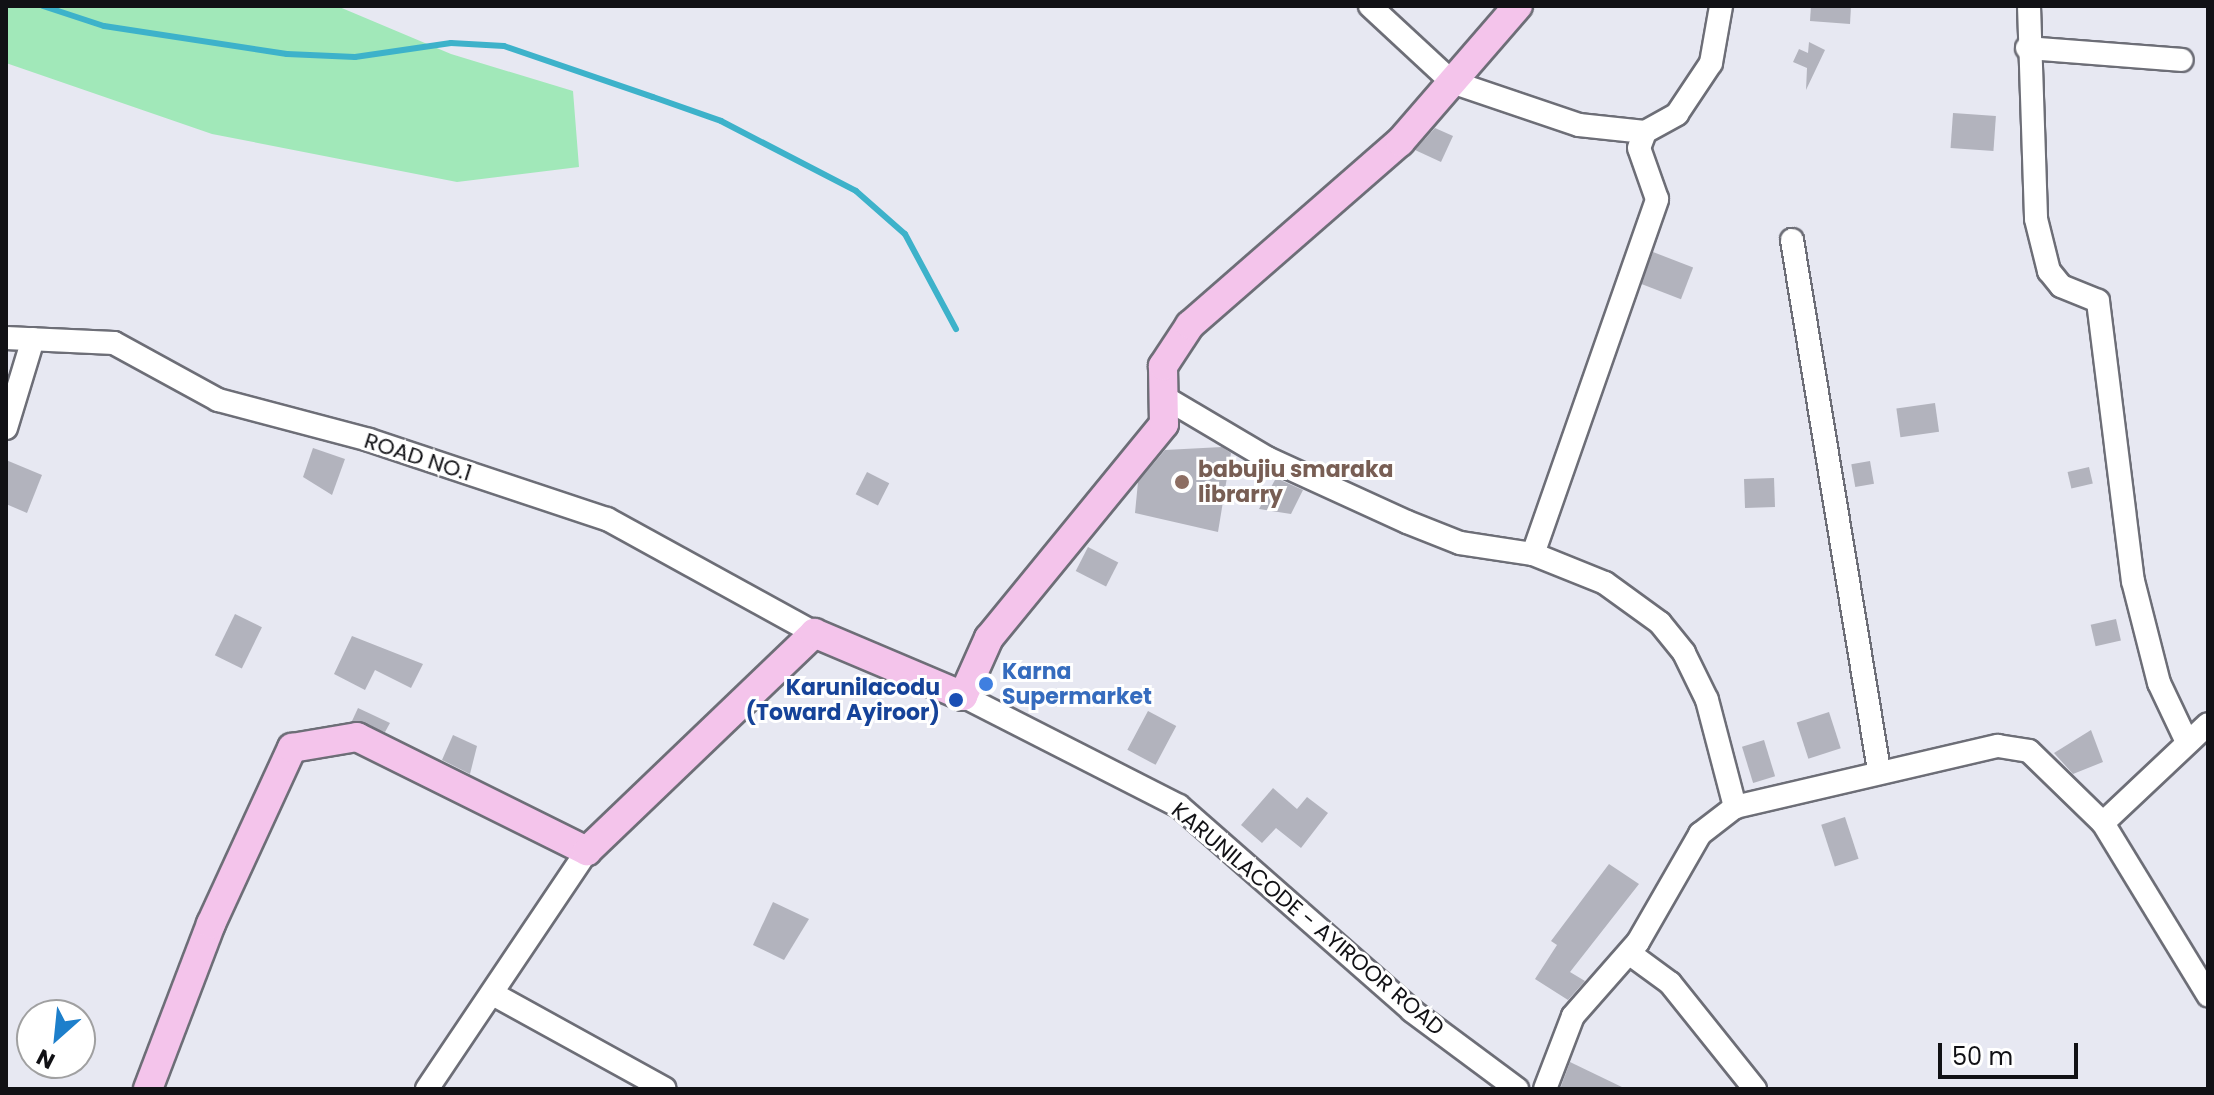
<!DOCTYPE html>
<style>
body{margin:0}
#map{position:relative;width:2214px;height:1095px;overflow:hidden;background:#e7e8f2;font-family:Poppins,sans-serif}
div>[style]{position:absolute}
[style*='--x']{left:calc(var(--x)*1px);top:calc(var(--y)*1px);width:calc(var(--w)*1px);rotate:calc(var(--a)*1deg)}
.green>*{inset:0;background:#a1e8b9}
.stream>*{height:6px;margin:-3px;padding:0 3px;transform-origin:3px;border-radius:3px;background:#3db2ca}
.building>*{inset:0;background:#b2b3bd;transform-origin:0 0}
.roads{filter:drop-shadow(2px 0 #6d6e77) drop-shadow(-2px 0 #6d6e77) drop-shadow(0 2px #6d6e77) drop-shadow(0 -2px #6d6e77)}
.minor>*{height:22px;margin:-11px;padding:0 11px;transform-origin:11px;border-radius:11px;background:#fff}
.major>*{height:28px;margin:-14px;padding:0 14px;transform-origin:14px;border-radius:14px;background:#f4c4eb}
.dots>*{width:22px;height:22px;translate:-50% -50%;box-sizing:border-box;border:4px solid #fff;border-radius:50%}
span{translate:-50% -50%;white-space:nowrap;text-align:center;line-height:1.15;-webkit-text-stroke:6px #fff;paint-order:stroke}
.street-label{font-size:22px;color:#111115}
.education-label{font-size:22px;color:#785e54;font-weight:700}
.left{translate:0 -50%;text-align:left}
.shop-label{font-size:22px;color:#366cbe;font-weight:700}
.transit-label{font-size:22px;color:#164399;font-weight:700}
.right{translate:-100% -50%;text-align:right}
.frame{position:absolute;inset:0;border:8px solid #111115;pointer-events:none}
.north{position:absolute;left:16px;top:999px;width:80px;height:80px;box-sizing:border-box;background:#fff;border:2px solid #a0a0a1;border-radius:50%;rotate:207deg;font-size:22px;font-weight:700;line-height:32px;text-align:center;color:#111115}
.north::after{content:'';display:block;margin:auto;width:28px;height:36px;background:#1d7fcb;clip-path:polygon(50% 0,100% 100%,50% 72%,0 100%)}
.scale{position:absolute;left:1938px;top:1043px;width:140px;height:36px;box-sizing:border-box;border:4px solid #111115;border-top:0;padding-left:10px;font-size:24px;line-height:28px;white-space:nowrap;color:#111115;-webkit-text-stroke:6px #fff;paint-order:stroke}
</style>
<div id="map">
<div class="green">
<div style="clip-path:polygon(6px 6px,337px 6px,451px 54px,573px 91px,579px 167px,457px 182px,212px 134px,6px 63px)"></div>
</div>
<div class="stream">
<div style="--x:43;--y:6;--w:64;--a:18.2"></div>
<div style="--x:104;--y:26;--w:185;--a:8.7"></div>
<div style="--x:287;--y:54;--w:68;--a:2.5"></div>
<div style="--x:355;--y:57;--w:97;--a:-8.3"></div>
<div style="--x:451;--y:43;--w:53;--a:3.2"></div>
<div style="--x:504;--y:46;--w:157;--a:18.9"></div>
<div style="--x:653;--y:97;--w:72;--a:19.4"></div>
<div style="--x:721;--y:121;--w:152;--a:27.4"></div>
<div style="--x:856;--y:191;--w:65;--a:41.3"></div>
<div style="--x:905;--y:234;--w:108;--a:61.8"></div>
</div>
<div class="building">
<div style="clip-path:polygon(1811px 6px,1851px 6px,1850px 24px,1810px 21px)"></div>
<div style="clip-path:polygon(1809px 42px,1825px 50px,1806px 90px,1807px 68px,1793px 62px,1799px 49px,1808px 53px)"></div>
<div style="left:1953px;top:113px;width:43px;height:35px;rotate:4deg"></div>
<div style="clip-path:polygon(1435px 128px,1453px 136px,1441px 162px,1415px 150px)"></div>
<div style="left:1653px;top:252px;width:43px;height:34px;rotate:21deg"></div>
<div style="left:1935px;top:403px;width:29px;height:39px;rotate:82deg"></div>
<div style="clip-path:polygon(1222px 447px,1231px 453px,1218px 532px,1135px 513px,1138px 482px,1165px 450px)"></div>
<div style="clip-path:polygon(313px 448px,345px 459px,332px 495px,303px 477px)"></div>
<div style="clip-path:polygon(6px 460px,42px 475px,27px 513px,6px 504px)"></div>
<div style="left:1870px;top:461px;width:23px;height:19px;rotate:80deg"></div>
<div style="left:2089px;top:467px;width:17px;height:22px;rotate:77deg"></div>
<div style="left:867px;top:472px;width:25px;height:25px;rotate:27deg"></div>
<div style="clip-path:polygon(1276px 478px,1303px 490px,1291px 514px,1259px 509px)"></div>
<div style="left:1774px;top:478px;width:29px;height:30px;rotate:88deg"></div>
<div style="left:1088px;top:547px;width:34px;height:27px;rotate:27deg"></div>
<div style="left:235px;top:614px;width:30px;height:46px;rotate:26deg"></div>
<div style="left:2116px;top:619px;width:22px;height:26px;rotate:77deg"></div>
<div style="clip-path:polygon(352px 636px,423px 664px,411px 688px,375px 670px,365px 690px,334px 674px)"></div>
<div style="clip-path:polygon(358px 708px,390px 723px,385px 732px,352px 721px)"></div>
<div style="left:1148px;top:711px;width:32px;height:44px;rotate:28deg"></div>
<div style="left:1829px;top:712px;width:38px;height:34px;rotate:72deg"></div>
<div style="clip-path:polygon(2091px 730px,2103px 762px,2073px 774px,2054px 753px)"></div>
<div style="clip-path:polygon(453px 735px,477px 746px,470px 774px,442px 760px)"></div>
<div style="left:1764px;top:740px;width:38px;height:23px;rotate:73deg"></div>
<div style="clip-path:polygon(1273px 788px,1297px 809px,1307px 797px,1328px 813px,1301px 848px,1276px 828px,1262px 843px,1241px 825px)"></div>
<div style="left:1845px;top:817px;width:44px;height:25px;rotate:72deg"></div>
<div style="clip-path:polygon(1609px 864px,1639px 884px,1570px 972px,1585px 981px,1568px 1000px,1535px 979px,1557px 945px,1551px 941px)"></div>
<div style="clip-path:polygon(773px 902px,809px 919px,784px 960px,753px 945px)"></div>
<div style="clip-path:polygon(1570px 1062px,1626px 1089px,1560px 1089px)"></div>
</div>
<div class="roads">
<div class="minor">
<div style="--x:1370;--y:6;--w:112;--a:42.8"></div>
<div style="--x:1452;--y:82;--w:134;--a:18.7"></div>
<div style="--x:1579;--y:125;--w:66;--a:6.1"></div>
<div style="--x:1645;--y:132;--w:37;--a:-29"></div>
<div style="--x:1677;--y:114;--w:61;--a:-56.3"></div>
<div style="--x:1711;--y:63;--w:58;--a:-80"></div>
<div style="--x:2029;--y:6;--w:213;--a:88.1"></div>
<div style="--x:2036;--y:219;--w:54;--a:76"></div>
<div style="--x:2049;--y:271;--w:19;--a:51"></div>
<div style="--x:2061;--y:286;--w:40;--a:22"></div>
<div style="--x:2098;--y:301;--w:282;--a:82.9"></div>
<div style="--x:2133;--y:581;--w:105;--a:75.7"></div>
<div style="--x:2159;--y:683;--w:65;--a:64.6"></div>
<div style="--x:2027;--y:48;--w:155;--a:4.4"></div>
<div style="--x:1792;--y:240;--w:537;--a:80.68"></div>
<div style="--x:6;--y:338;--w:108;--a:2.7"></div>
<div style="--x:114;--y:343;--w:119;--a:28.7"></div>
<div style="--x:218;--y:400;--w:156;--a:14.8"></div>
<div style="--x:369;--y:440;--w:251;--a:18.4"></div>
<div style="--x:607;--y:519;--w:236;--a:28.8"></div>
<div style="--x:1164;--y:397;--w:120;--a:30.6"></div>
<div style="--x:1267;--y:458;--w:154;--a:24.6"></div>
<div style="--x:1407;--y:522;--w:57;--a:21.6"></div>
<div style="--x:1460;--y:543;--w:74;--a:8.6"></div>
<div style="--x:1533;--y:554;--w:78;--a:21.9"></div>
<div style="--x:1605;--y:583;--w:68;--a:36"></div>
<div style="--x:1660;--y:623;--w:38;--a:51"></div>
<div style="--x:1684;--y:653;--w:52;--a:63.9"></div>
<div style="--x:1707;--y:700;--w:111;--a:75.3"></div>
<div style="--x:6;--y:428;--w:93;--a:-73.1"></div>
<div style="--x:1533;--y:554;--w:376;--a:-70.7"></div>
<div style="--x:1657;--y:199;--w:54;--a:-109.4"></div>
<div style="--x:1639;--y:148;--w:17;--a:-69"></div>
<div style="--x:963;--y:696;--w:242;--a:27"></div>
<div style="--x:1179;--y:806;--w:310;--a:41.3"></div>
<div style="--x:1412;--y:1011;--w:131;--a:36.6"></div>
<div style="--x:2103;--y:823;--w:202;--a:58.6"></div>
<div style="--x:1629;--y:953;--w:51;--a:36.2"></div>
<div style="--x:1670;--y:983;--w:136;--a:51.3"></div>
<div style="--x:493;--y:994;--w:196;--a:28.9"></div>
<div style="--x:427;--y:1089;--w:287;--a:-56.1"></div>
<div style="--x:1545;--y:1089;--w:78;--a:-69"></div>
<div style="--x:1573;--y:1016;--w:98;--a:-48.7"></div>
<div style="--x:1638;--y:942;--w:125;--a:-60.1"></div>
<div style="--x:1700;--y:834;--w:44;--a:-37.6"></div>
<div style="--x:1735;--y:807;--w:270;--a:-13.1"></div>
<div style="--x:1998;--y:746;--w:31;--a:9"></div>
<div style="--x:2029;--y:751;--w:103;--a:44.2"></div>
<div style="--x:2103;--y:823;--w:144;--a:-43.3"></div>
</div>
<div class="major">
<div style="--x:148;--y:1089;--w:177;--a:-69.1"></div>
<div style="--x:211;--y:924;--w:194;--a:-65.3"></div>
<div style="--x:292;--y:748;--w:66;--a:-9.6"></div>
<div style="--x:357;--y:737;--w:257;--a:26.4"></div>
<div style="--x:587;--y:851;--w:315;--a:-43.8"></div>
<div style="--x:814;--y:633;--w:162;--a:22.9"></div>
<div style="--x:963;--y:696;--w:64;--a:-65.9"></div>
<div style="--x:989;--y:638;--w:276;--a:-50.7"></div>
<div style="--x:1164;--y:424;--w:58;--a:-91"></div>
<div style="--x:1163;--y:366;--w:49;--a:-56.6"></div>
<div style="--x:1190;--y:325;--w:279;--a:-41.1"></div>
<div style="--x:1400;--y:142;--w:180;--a:-49.1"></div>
</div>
</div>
<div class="dots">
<div style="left:1182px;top:482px;background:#8d6e63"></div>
<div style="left:986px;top:684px;background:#3f7fe0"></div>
<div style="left:956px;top:700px;background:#1a4fb4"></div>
</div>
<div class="street-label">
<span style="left:418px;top:457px;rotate:18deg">ROAD NO.1</span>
<span style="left:1308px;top:919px;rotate:40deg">KARUNILACODE - AYIROOR ROAD</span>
</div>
<div class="education-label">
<span class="left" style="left:1198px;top:482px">babujiu smaraka<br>librarry</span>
</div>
<div class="shop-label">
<span class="left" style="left:1002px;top:684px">Karna<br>Supermarket</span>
</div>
<div class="transit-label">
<span class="right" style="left:940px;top:700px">Karunilacodu<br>(Toward Ayiroor)</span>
</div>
<div class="frame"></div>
<div class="north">N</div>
<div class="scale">50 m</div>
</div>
